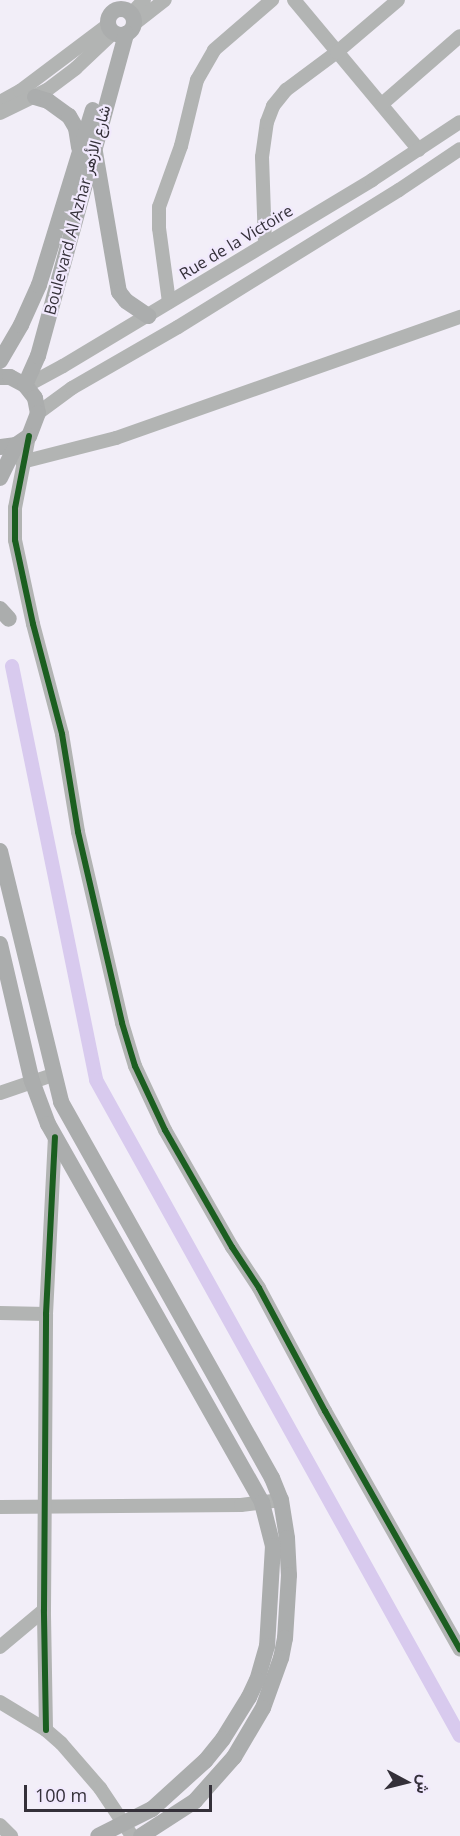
<!DOCTYPE html>
<meta charset="utf-8">
<style>
body{margin:0}
#map{position:relative;width:460px;height:1836px;overflow:hidden;background:#f2eef8;font-family:"Open Sans",Vazirmatn,sans-serif}
div>[style]{position:absolute}
[style*='--x']{left:calc(var(--x)*1px);top:calc(var(--y)*1px);width:calc(var(--w)*1px);rotate:calc(var(--a)*1deg)}
.canal>*{height:14px;margin:-7px;padding:0 7px;transform-origin:7px;border-radius:7px;background:#d8caee}
.minor>*{height:14px;margin:-7px;padding:0 7px;transform-origin:7px;border-radius:7px;background:#b2b4b3}
.major>*{height:16px;margin:-8px;padding:0 8px;transform-origin:8px;border-radius:8px;background:#abadad}
.major>.ring{margin:-8px;padding:0;box-sizing:content-box;background:none;border:16px solid #abadad;border-radius:50%}
.cycleway>*{height:6px;margin:-3px;padding:0 3px;transform-origin:3px;border-radius:3px;background:#1b5e20}
span{translate:-50% -50%;white-space:nowrap;text-align:center;line-height:1.15;-webkit-text-stroke:4.5px #f1e9fd;paint-order:stroke}
.street-label{font-size:16px;color:#343039}
.north{position:absolute;left:376px;top:1752px;width:60px;height:60px;-webkit-text-stroke:4px #f1e9fd;paint-order:stroke;rotate:97deg;font-size:16px;font-weight:700;line-height:24px;text-align:center;color:#343039}
.north::after{content:'';display:block;margin:auto;width:21px;height:27px;background:#343039;clip-path:polygon(50% 0,100% 100%,50% 72%,0 100%)}
.scale{position:absolute;left:24px;top:1785px;width:188px;height:27px;box-sizing:border-box;border:3px solid #343039;border-top:0;padding-left:8px;font-size:18px;line-height:21px;white-space:nowrap;color:#343039;-webkit-text-stroke:4px #f1e9fd;paint-order:stroke}
</style>
<div id="map">
<div class="canal">
<div style="--x:12;--y:666;--w:422;--a:78.5"></div>
<div style="--x:96;--y:1080;--w:750;--a:60.98"></div>
</div>
<div class="minor">
<div style="--x:294;--y:0;--w:195;--a:50.2"></div>
<div style="--x:131;--y:14;--w:19;--a:-47"></div>
<div style="--x:134;--y:24;--w:39;--a:-38"></div>
<div style="--x:0;--y:102;--w:23;--a:-29"></div>
<div style="--x:20;--y:91;--w:110;--a:-36.9"></div>
<div style="--x:382;--y:104;--w:103;--a:-41.1"></div>
<div style="--x:0;--y:113;--w:52;--a:-26.1"></div>
<div style="--x:47;--y:90;--w:36;--a:-37"></div>
<div style="--x:76;--y:68;--w:51;--a:-43.4"></div>
<div style="--x:265;--y:243;--w:86;--a:-92"></div>
<div style="--x:262;--y:157;--w:35;--a:-82"></div>
<div style="--x:267;--y:122;--w:17;--a:-69"></div>
<div style="--x:273;--y:106;--w:21;--a:-51"></div>
<div style="--x:286;--y:90;--w:64;--a:-36.7"></div>
<div style="--x:337;--y:52;--w:80;--a:-40.4"></div>
<div style="--x:169;--y:302;--w:75;--a:-97.7"></div>
<div style="--x:159;--y:228;--w:21;--a:-90"></div>
<div style="--x:159;--y:207;--w:65;--a:-70.2"></div>
<div style="--x:181;--y:146;--w:68;--a:-76.4"></div>
<div style="--x:197;--y:80;--w:34;--a:-60"></div>
<div style="--x:214;--y:50;--w:77;--a:-40.8"></div>
<div style="--x:26;--y:386;--w:42;--a:-28.4"></div>
<div style="--x:63;--y:366;--w:361;--a:-31"></div>
<div style="--x:372;--y:180;--w:105;--a:-33.4"></div>
<div style="--x:38;--y:413;--w:42;--a:-36.3"></div>
<div style="--x:72;--y:388;--w:122;--a:-29.9"></div>
<div style="--x:178;--y:327;--w:260;--a:-31.8"></div>
<div style="--x:399;--y:190;--w:73;--a:-33.9"></div>
<div style="--x:29;--y:436;--w:73;--a:101"></div>
<div style="--x:15;--y:508;--w:32;--a:90"></div>
<div style="--x:15;--y:540;--w:86;--a:77.9"></div>
<div style="--x:33;--y:624;--w:114;--a:75.2"></div>
<div style="--x:62;--y:734;--w:99;--a:80.7"></div>
<div style="--x:78;--y:832;--w:196;--a:77"></div>
<div style="--x:122;--y:1023;--w:45;--a:73.2"></div>
<div style="--x:135;--y:1066;--w:71;--a:64.9"></div>
<div style="--x:165;--y:1130;--w:135;--a:60.2"></div>
<div style="--x:232;--y:1247;--w:49;--a:56.6"></div>
<div style="--x:259;--y:1288;--w:140;--a:61.8"></div>
<div style="--x:325;--y:1411;--w:274;--a:60.5"></div>
<div style="--x:22;--y:462;--w:97;--a:-14.3"></div>
<div style="--x:116;--y:438;--w:365;--a:-19.4"></div>
<div style="--x:0;--y:1093;--w:56;--a:-18.8"></div>
<div style="--x:0;--y:1313;--w:46;--a:1.2"></div>
<div style="--x:0;--y:1507;--w:241;--a:-0.5"></div>
<div style="--x:241;--y:1505;--w:40;--a:-7.1"></div>
<div style="--x:0;--y:1647;--w:57;--a:-40.1"></div>
<div style="--x:0;--y:1702;--w:54;--a:31.3"></div>
<div style="--x:46;--y:1730;--w:20;--a:41"></div>
<div style="--x:61;--y:1743;--w:60;--a:49.1"></div>
<div style="--x:100;--y:1788;--w:58;--a:56.3"></div>
<div style="--x:46;--y:1730;--w:120;--a:-91"></div>
<div style="--x:44;--y:1610;--w:296;--a:-89.6"></div>
<div style="--x:46;--y:1314;--w:177;--a:-87.1"></div>
<div style="--x:0;--y:1825;--w:16;--a:45"></div>
</div>
<div class="major">
<div class="ring" style="left:108px;top:9px;width:10px;height:10px"></div>
<div style="--x:35;--y:97;--w:14;--a:17"></div>
<div style="--x:48;--y:101;--w:26;--a:36"></div>
<div style="--x:69;--y:116;--w:14;--a:60"></div>
<div style="--x:76;--y:128;--w:20;--a:81"></div>
<div style="--x:95;--y:152;--w:142;--a:80.3"></div>
<div style="--x:119;--y:292;--w:11;--a:52"></div>
<div style="--x:126;--y:301;--w:27;--a:34"></div>
<div style="--x:0;--y:361;--w:42;--a:-59.7"></div>
<div style="--x:21;--y:325;--w:44;--a:-65.8"></div>
<div style="--x:39;--y:285;--w:183;--a:-72.9"></div>
<div style="--x:0;--y:377;--w:10;--a:0"></div>
<div style="--x:10;--y:377;--w:17;--a:28"></div>
<div style="--x:25;--y:385;--w:16;--a:52"></div>
<div style="--x:35;--y:398;--w:15;--a:79"></div>
<div style="--x:38;--y:413;--w:25;--a:111"></div>
<div style="--x:29;--y:436;--w:16;--a:145"></div>
<div style="--x:16;--y:445;--w:16;--a:173"></div>
<div style="--x:25;--y:385;--w:32;--a:-66"></div>
<div style="--x:38;--y:356;--w:334;--a:-74.7"></div>
<div style="--x:0;--y:478;--w:37;--a:-64"></div>
<div style="--x:0;--y:609;--w:13;--a:48"></div>
<div style="--x:0;--y:851;--w:258;--a:76.3"></div>
<div style="--x:61;--y:1102;--w:431;--a:60.7"></div>
<div style="--x:272;--y:1478;--w:24;--a:68"></div>
<div style="--x:281;--y:1500;--w:38;--a:81"></div>
<div style="--x:287;--y:1538;--w:37;--a:87"></div>
<div style="--x:289;--y:1575;--w:63;--a:93.6"></div>
<div style="--x:285;--y:1638;--w:20;--a:101"></div>
<div style="--x:281;--y:1658;--w:53;--a:109.8"></div>
<div style="--x:263;--y:1708;--w:57;--a:120.6"></div>
<div style="--x:234;--y:1757;--w:59;--a:131.6"></div>
<div style="--x:195;--y:1801;--w:64;--a:147.1"></div>
<div style="--x:0;--y:944;--w:141;--a:76.9"></div>
<div style="--x:32;--y:1081;--w:46;--a:69.6"></div>
<div style="--x:48;--y:1124;--w:435;--a:60.5"></div>
<div style="--x:262;--y:1503;--w:44;--a:75.7"></div>
<div style="--x:273;--y:1546;--w:100;--a:93.4"></div>
<div style="--x:267;--y:1646;--w:35;--a:106"></div>
<div style="--x:257;--y:1680;--w:19;--a:115"></div>
<div style="--x:249;--y:1697;--w:49;--a:121.8"></div>
<div style="--x:223;--y:1739;--w:28;--a:129"></div>
<div style="--x:205;--y:1761;--w:72;--a:137.8"></div>
<div style="--x:152;--y:1809;--w:60;--a:153.4"></div>
</div>
<div class="cycleway">
<div style="--x:29;--y:436;--w:73;--a:101"></div>
<div style="--x:15;--y:508;--w:32;--a:90"></div>
<div style="--x:15;--y:540;--w:86;--a:77.9"></div>
<div style="--x:33;--y:624;--w:114;--a:75.2"></div>
<div style="--x:62;--y:734;--w:99;--a:80.7"></div>
<div style="--x:78;--y:832;--w:196;--a:77"></div>
<div style="--x:122;--y:1023;--w:45;--a:73.2"></div>
<div style="--x:135;--y:1066;--w:71;--a:64.9"></div>
<div style="--x:165;--y:1130;--w:135;--a:60.2"></div>
<div style="--x:232;--y:1247;--w:49;--a:56.6"></div>
<div style="--x:259;--y:1288;--w:140;--a:61.8"></div>
<div style="--x:325;--y:1411;--w:274;--a:60.5"></div>
<div style="--x:46;--y:1730;--w:120;--a:-91"></div>
<div style="--x:44;--y:1610;--w:296;--a:-89.6"></div>
<div style="--x:46;--y:1314;--w:177;--a:-87.1"></div>
</div>
<div class="street-label">
<span style="left:77px;top:210px;rotate:-75deg">Boulevard Al Azhar شارع الأزهر</span>
<span style="left:236px;top:242px;rotate:-31deg">Rue de la Victoire</span>
</div>
<div class="north">ش</div>
<div class="scale">100 m</div>
</div>
